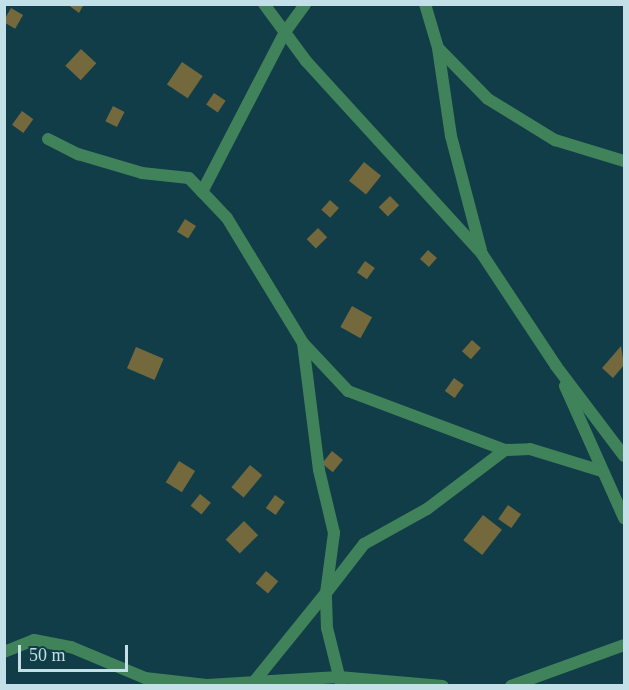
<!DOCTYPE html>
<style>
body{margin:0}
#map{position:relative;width:629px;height:690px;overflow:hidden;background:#103d47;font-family:"Times New Roman",serif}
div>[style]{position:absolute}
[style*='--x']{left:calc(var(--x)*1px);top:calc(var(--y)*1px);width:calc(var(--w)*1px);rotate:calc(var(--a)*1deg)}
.building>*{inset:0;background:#74683d;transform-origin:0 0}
.minor>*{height:12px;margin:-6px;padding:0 6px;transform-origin:6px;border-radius:6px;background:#40825a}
span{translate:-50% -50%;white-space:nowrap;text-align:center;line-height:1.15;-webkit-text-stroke:4.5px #103d47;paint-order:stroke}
.frame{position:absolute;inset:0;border:6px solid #c3dfe7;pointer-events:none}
.scale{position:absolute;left:18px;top:645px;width:110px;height:27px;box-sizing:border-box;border:3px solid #c3dfe7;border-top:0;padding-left:8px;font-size:18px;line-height:21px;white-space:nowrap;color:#c3dfe7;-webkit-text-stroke:4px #103d47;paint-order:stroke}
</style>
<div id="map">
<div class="building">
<div style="clip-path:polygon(67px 4px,84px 4px,79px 13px)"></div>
<div style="left:11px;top:8px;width:14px;height:16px;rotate:30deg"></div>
<div style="left:81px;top:49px;width:21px;height:23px;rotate:43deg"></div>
<div style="left:182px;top:62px;width:25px;height:27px;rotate:34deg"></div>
<div style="left:214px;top:93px;width:14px;height:14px;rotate:34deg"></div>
<div style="left:113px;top:106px;width:13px;height:17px;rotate:27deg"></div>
<div style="left:22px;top:111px;width:14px;height:17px;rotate:36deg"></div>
<div style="left:364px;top:162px;width:22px;height:24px;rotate:39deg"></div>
<div style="left:390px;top:196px;width:13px;height:16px;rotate:45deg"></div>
<div style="left:330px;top:200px;width:12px;height:13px;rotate:42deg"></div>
<div style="left:185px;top:219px;width:13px;height:15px;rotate:32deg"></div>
<div style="left:318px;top:228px;width:13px;height:16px;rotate:45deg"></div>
<div style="left:428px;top:250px;width:12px;height:12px;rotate:42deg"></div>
<div style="left:365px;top:261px;width:12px;height:14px;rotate:35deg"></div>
<div style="left:352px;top:306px;width:23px;height:24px;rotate:29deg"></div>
<div style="left:472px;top:340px;width:12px;height:15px;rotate:42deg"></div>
<div style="clip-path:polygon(621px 346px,624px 365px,613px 378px,602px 368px)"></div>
<div style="left:136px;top:347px;width:30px;height:23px;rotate:23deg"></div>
<div style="left:454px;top:378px;width:12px;height:16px;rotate:35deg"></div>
<div style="left:332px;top:451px;width:14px;height:16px;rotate:39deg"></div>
<div style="left:179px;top:461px;width:19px;height:25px;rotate:32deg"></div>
<div style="left:250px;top:465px;width:16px;height:29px;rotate:40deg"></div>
<div style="left:200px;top:494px;width:14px;height:15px;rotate:39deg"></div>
<div style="left:275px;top:495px;width:12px;height:16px;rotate:35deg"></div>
<div style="left:508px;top:505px;width:16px;height:17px;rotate:35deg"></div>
<div style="left:483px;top:515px;width:24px;height:32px;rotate:38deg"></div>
<div style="left:244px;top:521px;width:20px;height:26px;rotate:45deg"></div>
<div style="left:266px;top:571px;width:16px;height:16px;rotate:40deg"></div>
</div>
<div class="minor">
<div style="--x:264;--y:4;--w:71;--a:53.6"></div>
<div style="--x:306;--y:61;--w:261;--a:47.6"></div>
<div style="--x:482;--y:254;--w:134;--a:56.5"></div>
<div style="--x:556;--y:366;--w:113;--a:52.9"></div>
<div style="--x:425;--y:4;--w:46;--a:73.5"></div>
<div style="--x:438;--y:48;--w:89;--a:81.6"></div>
<div style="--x:451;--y:136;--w:118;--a:75.3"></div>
<div style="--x:438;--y:48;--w:71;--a:45.6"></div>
<div style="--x:488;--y:99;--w:79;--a:31.5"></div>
<div style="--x:555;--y:140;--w:72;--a:16.9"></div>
<div style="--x:48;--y:139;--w:34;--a:27"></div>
<div style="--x:78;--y:154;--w:67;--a:16.5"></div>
<div style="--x:142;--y:173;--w:47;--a:6.1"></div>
<div style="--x:189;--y:178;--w:55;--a:46.5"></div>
<div style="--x:227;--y:218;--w:146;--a:58.7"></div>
<div style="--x:303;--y:343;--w:66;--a:46.8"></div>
<div style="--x:348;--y:391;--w:168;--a:20.6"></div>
<div style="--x:202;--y:192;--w:180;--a:-62.6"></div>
<div style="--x:285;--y:32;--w:34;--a:-54"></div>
<div style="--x:565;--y:386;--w:145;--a:65.9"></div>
<div style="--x:4;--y:652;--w:32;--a:-22"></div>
<div style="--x:34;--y:640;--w:38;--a:11"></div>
<div style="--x:71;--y:647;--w:80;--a:22.7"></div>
<div style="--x:145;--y:678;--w:62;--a:6.4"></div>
<div style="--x:207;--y:685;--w:132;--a:-3.5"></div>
<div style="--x:339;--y:677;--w:104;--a:4.9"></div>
<div style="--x:253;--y:683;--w:116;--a:-51"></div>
<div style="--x:326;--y:593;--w:61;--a:-82.4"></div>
<div style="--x:334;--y:533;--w:65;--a:-103.4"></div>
<div style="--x:319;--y:470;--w:128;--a:-97.2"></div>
<div style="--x:341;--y:684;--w:58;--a:-104"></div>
<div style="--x:327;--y:628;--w:35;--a:-92"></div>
<div style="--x:326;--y:593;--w:62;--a:-52.2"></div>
<div style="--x:364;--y:544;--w:72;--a:-29.1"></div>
<div style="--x:427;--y:509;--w:98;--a:-37.1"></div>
<div style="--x:505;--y:450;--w:25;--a:-2"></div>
<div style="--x:530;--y:449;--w:75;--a:17"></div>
<div style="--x:511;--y:686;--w:120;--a:-19.9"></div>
</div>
<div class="frame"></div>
<div class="scale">50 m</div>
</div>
